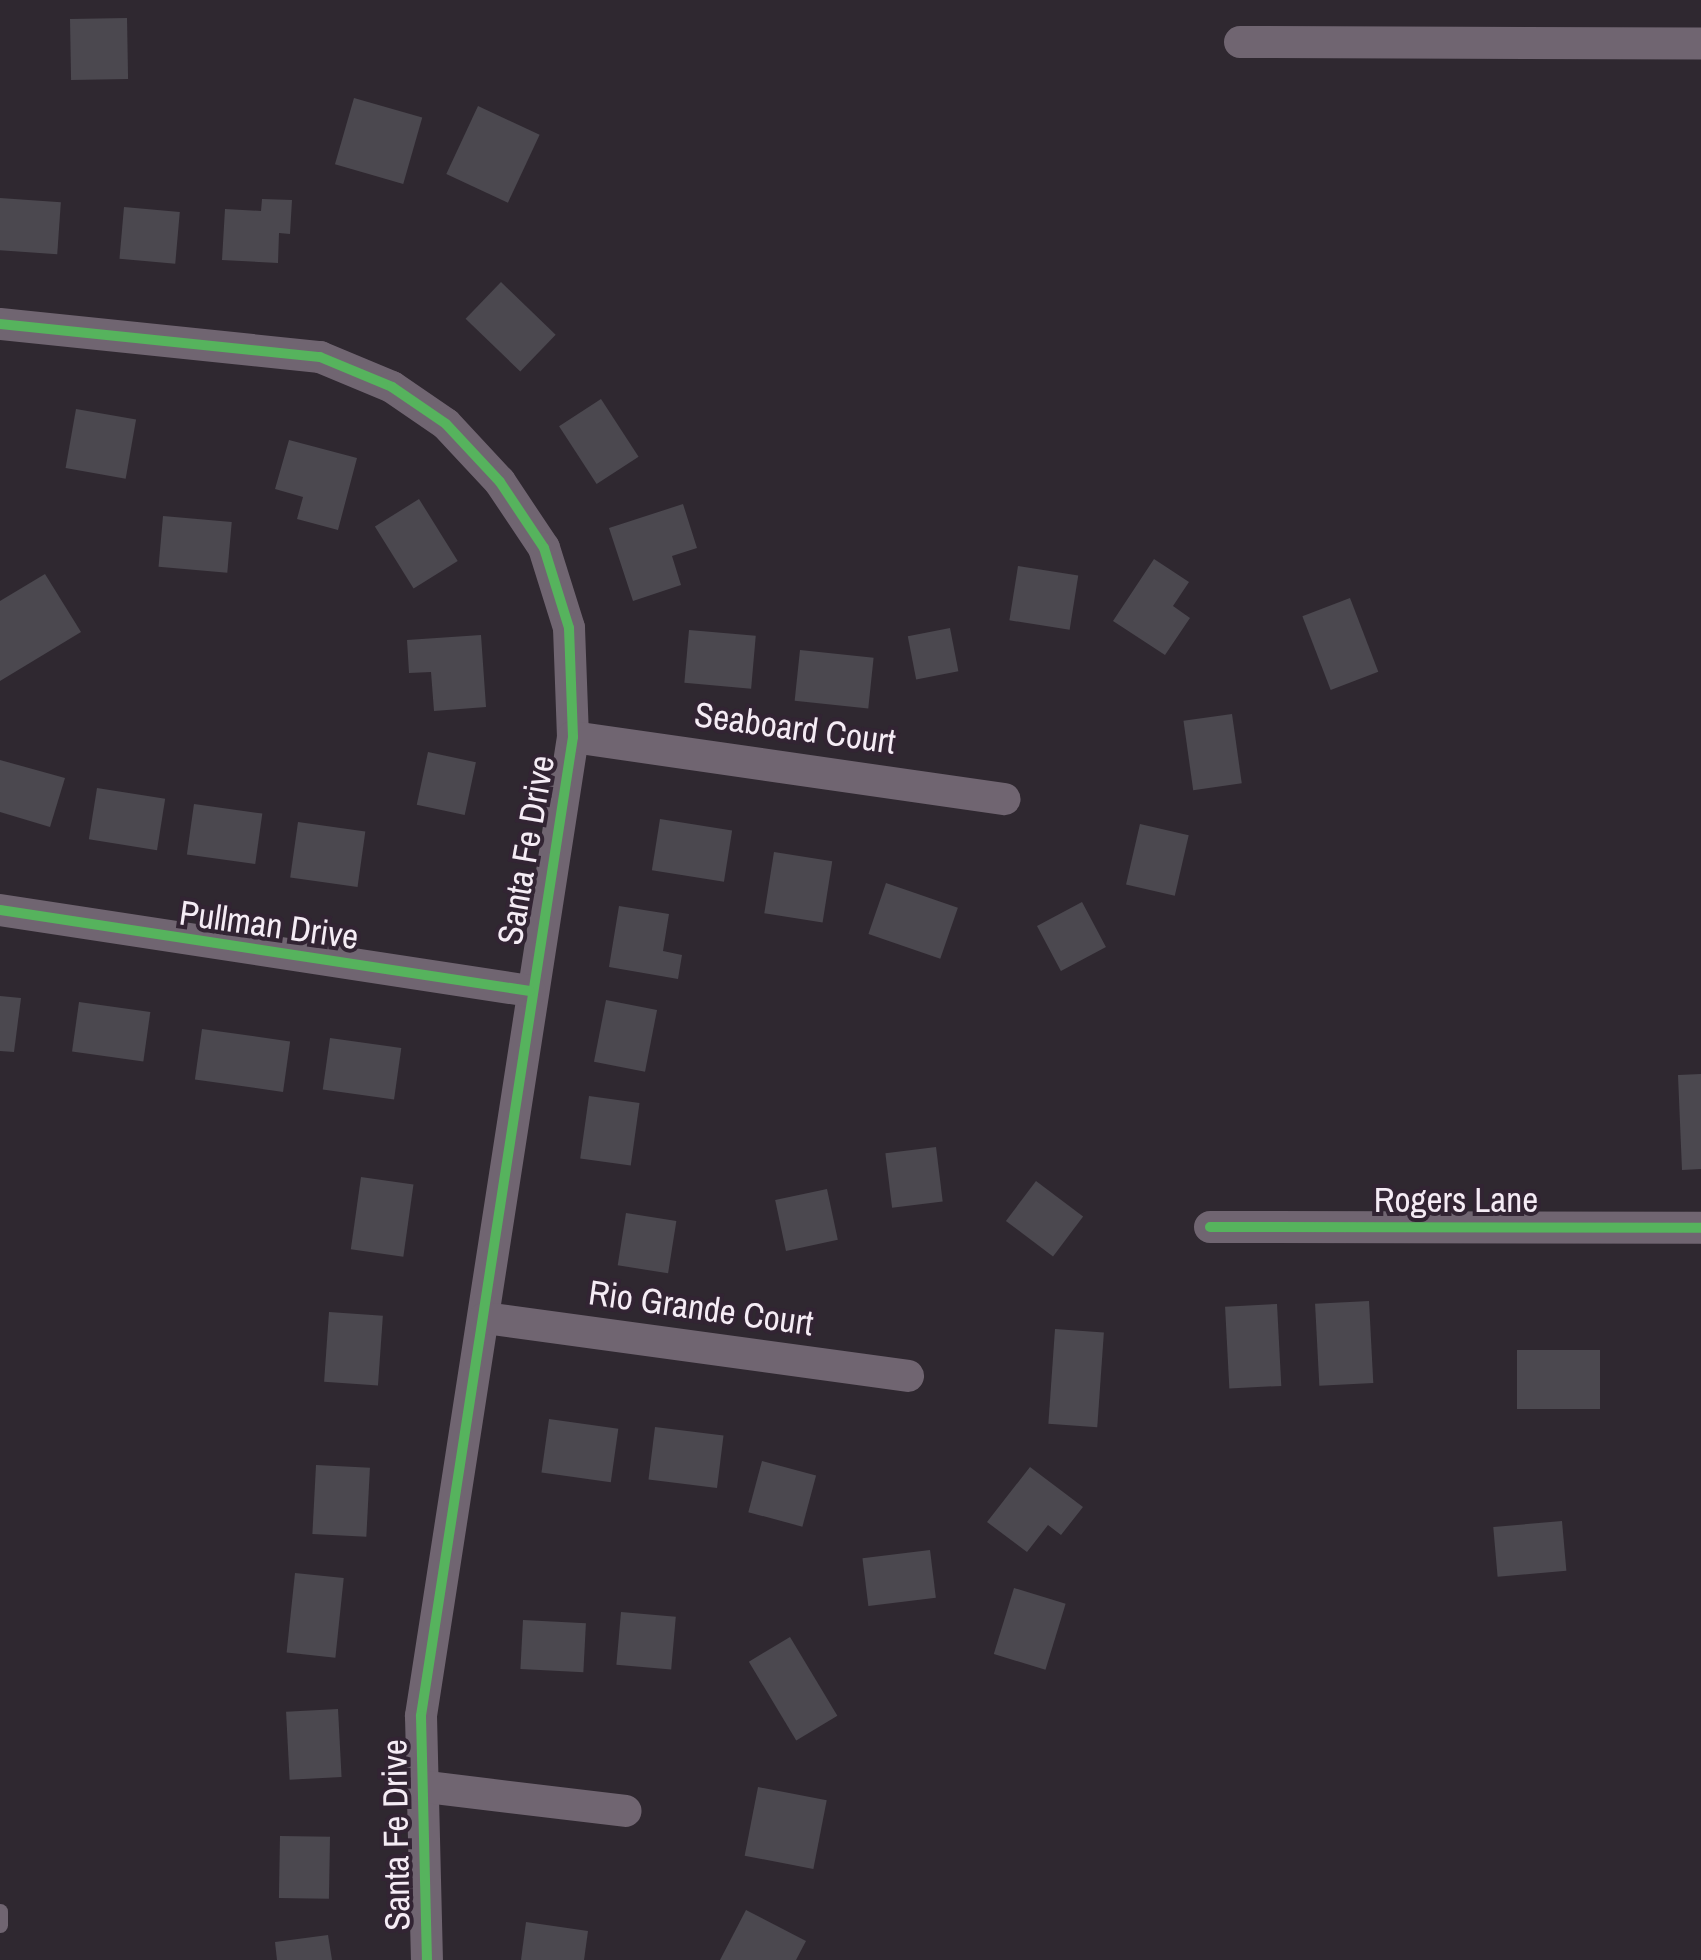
<!DOCTYPE html>
<style>
body{margin:0}
#map{position:relative;width:1701px;height:1960px;overflow:hidden;background:#2f2830;font-family:"Archivo Narrow",sans-serif}
div>[style]{position:absolute}
[style*='--x']{left:calc(var(--x)*1px);top:calc(var(--y)*1px);width:calc(var(--w)*1px);rotate:calc(var(--a)*1deg)}
.building>*{inset:0;background:#4b484f;transform-origin:0 0}
.service>*{height:15px;margin:-7.5px;padding:0 7.5px;transform-origin:7.5px;border-radius:7.5px;background:#706571}
.minor>*{height:32px;margin:-16px;padding:0 16px;transform-origin:16px;border-radius:16px;background:#706571}
.cycleway>*{height:10px;margin:-5px;padding:0 5px;transform-origin:5px;border-radius:5px;background:#56b35d}
span{translate:-50% -50%;white-space:nowrap;text-align:center;line-height:1.15;-webkit-text-stroke:8px #322433;paint-order:stroke}
.street-label{font-size:35px;color:#f5ecf5}
</style>
<div id="map">
<div class="building">
<div style="left:127px;top:18px;width:61px;height:57px;rotate:89deg"></div>
<div style="left:354px;top:98px;width:71px;height:69px;rotate:16deg"></div>
<div style="left:478px;top:106px;width:68px;height:75px;rotate:25deg"></div>
<div style="left:0;top:198px;width:61px;height:52px;rotate:4deg"></div>
<div style="clip-path:polygon(262px 199px,292px 200px,290px 234px,279px 233px,278px 263px,222px 260px,225px 209px,261px 211px)"></div>
<div style="left:124px;top:207px;width:56px;height:52px;rotate:5deg"></div>
<div style="left:501px;top:282px;width:76px;height:51px;rotate:44deg"></div>
<div style="left:601px;top:399px;width:69px;height:50px;rotate:57deg"></div>
<div style="left:76px;top:409px;width:61px;height:60px;rotate:10deg"></div>
<div style="clip-path:polygon(289px 440px,357px 458px,338px 530px,297px 519px,303px 497px,275px 489px)"></div>
<div style="left:419px;top:499px;width:73px;height:52px;rotate:58deg"></div>
<div style="clip-path:polygon(683px 504px,697px 548px,672px 556px,681px 585px,633px 601px,609px 528px)"></div>
<div style="left:163px;top:516px;width:69px;height:51px;rotate:5deg"></div>
<div style="clip-path:polygon(1154px 559px,1189px 582px,1173px 606px,1190px 618px,1165px 655px,1113px 621px)"></div>
<div style="left:1018px;top:566px;width:61px;height:55px;rotate:9deg"></div>
<div style="clip-path:polygon(45px 574px,81px 632px,0 681px,0 601px)"></div>
<div style="left:1350px;top:598px;width:79px;height:51px;rotate:69deg"></div>
<div style="left:950px;top:628px;width:44px;height:43px;rotate:79deg"></div>
<div style="left:689px;top:630px;width:67px;height:53px;rotate:5deg"></div>
<div style="clip-path:polygon(481px 635px,486px 707px,434px 711px,431px 672px,409px 673px,407px 640px)"></div>
<div style="left:800px;top:650px;width:74px;height:51px;rotate:6deg"></div>
<div style="left:1232px;top:714px;width:70px;height:49px;rotate:82deg"></div>
<div style="left:428px;top:752px;width:49px;height:54px;rotate:12deg"></div>
<div style="clip-path:polygon(0 760px,65px 778px,50px 827px,0 812px)"></div>
<div style="left:97px;top:788px;width:69px;height:52px;rotate:9deg"></div>
<div style="left:194px;top:804px;width:69px;height:51px;rotate:8deg"></div>
<div style="left:660px;top:819px;width:73px;height:52px;rotate:9deg"></div>
<div style="left:298px;top:822px;width:68px;height:56px;rotate:8deg"></div>
<div style="left:1140px;top:824px;width:50px;height:62px;rotate:13deg"></div>
<div style="left:774px;top:852px;width:59px;height:62px;rotate:9deg"></div>
<div style="left:886px;top:883px;width:76px;height:54px;rotate:19deg"></div>
<div style="left:1082px;top:902px;width:51px;height:51px;rotate:62deg"></div>
<div style="clip-path:polygon(619px 906px,669px 914px,663px 951px,682px 955px,678px 979px,609px 967px)"></div>
<div style="clip-path:polygon(0 996px,21px 998px,14px 1052px,0 1051px)"></div>
<div style="left:606px;top:1000px;width:52px;height:63px;rotate:11deg"></div>
<div style="left:79px;top:1002px;width:72px;height:50px;rotate:8deg"></div>
<div style="left:202px;top:1029px;width:89px;height:51px;rotate:8deg"></div>
<div style="left:330px;top:1038px;width:72px;height:52px;rotate:8deg"></div>
<div style="clip-path:polygon(1701px 1074px,1701px 1169px,1682px 1170px,1678px 1075px)"></div>
<div style="left:589px;top:1096px;width:51px;height:63px;rotate:8deg"></div>
<div style="left:936px;top:1147px;width:55px;height:51px;rotate:83deg"></div>
<div style="left:361px;top:1177px;width:53px;height:73px;rotate:8deg"></div>
<div style="left:1036px;top:1181px;width:59px;height:50px;rotate:37deg"></div>
<div style="left:827px;top:1189px;width:52px;height:53px;rotate:78deg"></div>
<div style="left:626px;top:1213px;width:51px;height:53px;rotate:9deg"></div>
<div style="left:1369px;top:1301px;width:82px;height:54px;rotate:87deg"></div>
<div style="left:1277px;top:1304px;width:82px;height:52px;rotate:87deg"></div>
<div style="left:329px;top:1312px;width:54px;height:70px;rotate:4deg"></div>
<div style="left:1055px;top:1329px;width:49px;height:95px;rotate:4deg"></div>
<div style="left:1600px;top:1350px;width:59px;height:83px;rotate:90deg"></div>
<div style="left:549px;top:1419px;width:70px;height:54px;rotate:8deg"></div>
<div style="left:655px;top:1427px;width:69px;height:53px;rotate:7deg"></div>
<div style="left:762px;top:1461px;width:56px;height:53px;rotate:15deg"></div>
<div style="left:316px;top:1465px;width:54px;height:69px;rotate:3deg"></div>
<div style="clip-path:polygon(1030px 1467px,1083px 1507px,1061px 1535px,1048px 1525px,1027px 1552px,987px 1522px)"></div>
<div style="left:1562px;top:1521px;width:50px;height:69px;rotate:85deg"></div>
<div style="left:930px;top:1550px;width:48px;height:68px;rotate:83deg"></div>
<div style="left:295px;top:1573px;width:49px;height:80px;rotate:6deg"></div>
<div style="left:1014px;top:1588px;width:54px;height:69px;rotate:17deg"></div>
<div style="left:621px;top:1612px;width:55px;height:53px;rotate:5deg"></div>
<div style="left:523px;top:1620px;width:63px;height:49px;rotate:3deg"></div>
<div style="left:790px;top:1637px;width:92px;height:48px;rotate:59deg"></div>
<div style="left:338px;top:1709px;width:68px;height:52px;rotate:87deg"></div>
<div style="left:758px;top:1787px;width:70px;height:70px;rotate:11deg"></div>
<div style="left:280px;top:1836px;width:50px;height:62px;rotate:1deg"></div>
<div style="clip-path:polygon(746px 1910px,806px 1941px,796px 1960px,720px 1960px)"></div>
<div style="clip-path:polygon(526px 1922px,588px 1931px,584px 1960px,521px 1960px)"></div>
<div style="clip-path:polygon(328px 1935px,332px 1960px,277px 1960px,275px 1942px)"></div>
</div>
<div class="service">
<div style="--x:0;--y:1911;--w:14;--a:90"></div>
</div>
<div class="minor">
<div style="--x:1240;--y:42;--w:461;--a:0.2"></div>
<div style="--x:0;--y:324;--w:322;--a:5.9"></div>
<div style="--x:320;--y:357;--w:78;--a:22.6"></div>
<div style="--x:392;--y:387;--w:65;--a:34.4"></div>
<div style="--x:446;--y:424;--w:79;--a:47"></div>
<div style="--x:500;--y:482;--w:79;--a:56.3"></div>
<div style="--x:544;--y:548;--w:84;--a:72.6"></div>
<div style="--x:569;--y:628;--w:109;--a:87.9"></div>
<div style="--x:573;--y:737;--w:991;--a:98.83"></div>
<div style="--x:421;--y:1716;--w:244;--a:88.6"></div>
<div style="--x:573;--y:737;--w:436;--a:8.2"></div>
<div style="--x:0;--y:910;--w:536;--a:8.69"></div>
<div style="--x:1210;--y:1227;--w:491;--a:0.1"></div>
<div style="--x:485;--y:1318;--w:427;--a:7.8"></div>
<div style="--x:419;--y:1786;--w:208;--a:6.9"></div>
</div>
<div class="cycleway">
<div style="--x:0;--y:324;--w:322;--a:5.9"></div>
<div style="--x:320;--y:357;--w:78;--a:22.6"></div>
<div style="--x:392;--y:387;--w:65;--a:34.4"></div>
<div style="--x:446;--y:424;--w:79;--a:47"></div>
<div style="--x:500;--y:482;--w:79;--a:56.3"></div>
<div style="--x:544;--y:548;--w:84;--a:72.6"></div>
<div style="--x:569;--y:628;--w:109;--a:87.9"></div>
<div style="--x:573;--y:737;--w:991;--a:98.83"></div>
<div style="--x:421;--y:1716;--w:244;--a:88.6"></div>
<div style="--x:0;--y:910;--w:536;--a:8.69"></div>
<div style="--x:1210;--y:1227;--w:491;--a:0.1"></div>
</div>
<div class="street-label">
<span style="left:795px;top:728px;rotate:8deg">Seaboard Court</span>
<span style="left:526px;top:850px;rotate:-80deg">Santa Fe Drive</span>
<span style="left:269px;top:925px;rotate:8deg">Pullman Drive</span>
<span style="left:1456px;top:1200px">Rogers Lane</span>
<span style="left:701px;top:1308px;rotate:8deg">Rio Grande Court</span>
<span style="left:396px;top:1835px;rotate:-91deg">Santa Fe Drive</span>
</div>
</div>
